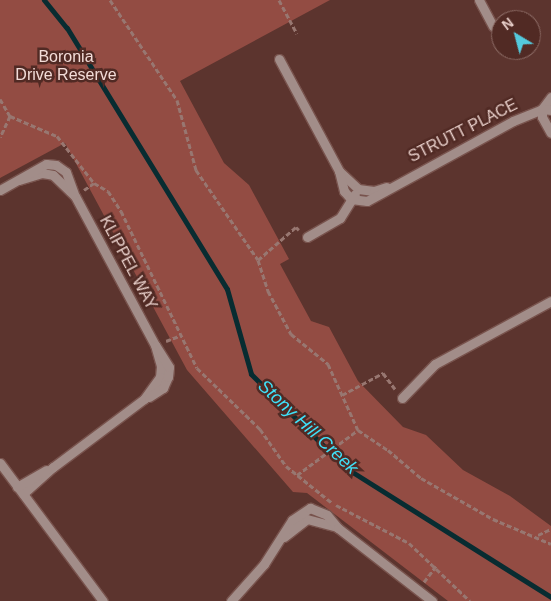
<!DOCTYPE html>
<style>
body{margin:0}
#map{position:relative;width:551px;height:601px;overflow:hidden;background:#5c342e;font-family:Helvetica,sans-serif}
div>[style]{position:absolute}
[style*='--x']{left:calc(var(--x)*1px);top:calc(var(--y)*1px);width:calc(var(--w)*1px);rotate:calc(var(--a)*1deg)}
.green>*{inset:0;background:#934c43}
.stream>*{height:5px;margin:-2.5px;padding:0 2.5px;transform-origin:2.5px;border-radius:2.5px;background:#082c31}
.path>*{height:3px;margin-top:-1.5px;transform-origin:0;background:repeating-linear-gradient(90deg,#987771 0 5px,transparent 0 7.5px)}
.roads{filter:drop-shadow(1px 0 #78534d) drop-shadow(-1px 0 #78534d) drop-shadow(0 1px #78534d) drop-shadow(0 -1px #78534d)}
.minor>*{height:9px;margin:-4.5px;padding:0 4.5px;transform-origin:4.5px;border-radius:4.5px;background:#a28d89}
span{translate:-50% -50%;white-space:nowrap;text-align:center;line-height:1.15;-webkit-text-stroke:5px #512a24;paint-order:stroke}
.park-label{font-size:16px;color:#f3dcd8}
.street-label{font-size:16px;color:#e7cec9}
.water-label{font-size:18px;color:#3fe1f9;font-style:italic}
.north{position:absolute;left:491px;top:10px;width:50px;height:50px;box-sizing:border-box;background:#512a24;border:1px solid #8d6c66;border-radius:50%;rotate:323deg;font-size:14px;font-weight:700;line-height:20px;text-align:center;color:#e7cec9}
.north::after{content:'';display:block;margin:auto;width:18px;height:22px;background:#54cadd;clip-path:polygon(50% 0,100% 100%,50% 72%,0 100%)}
</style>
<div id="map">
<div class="green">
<div style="clip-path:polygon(0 0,330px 0,180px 81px,224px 163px,249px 185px,289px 259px,280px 264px,311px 321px,329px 327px,358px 381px,403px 427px,426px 435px,463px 470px,510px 496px,551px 526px,551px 601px,448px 601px,307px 493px,293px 492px,187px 370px,65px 143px,0 178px)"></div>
</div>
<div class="stream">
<div style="--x:44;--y:0;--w:36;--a:51"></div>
<div style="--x:67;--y:28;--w:306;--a:58.5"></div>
<div style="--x:227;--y:289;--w:88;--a:74.2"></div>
<div style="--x:251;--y:374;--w:134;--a:44.7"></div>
<div style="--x:346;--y:468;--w:242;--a:32.2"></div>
</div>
<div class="path">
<div style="--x:110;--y:0;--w:120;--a:56.2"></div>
<div style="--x:177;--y:100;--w:73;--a:74.8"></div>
<div style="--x:196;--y:170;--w:109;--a:55.4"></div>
<div style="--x:258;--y:260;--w:33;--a:72"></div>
<div style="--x:268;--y:291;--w:49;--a:61.9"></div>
<div style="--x:291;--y:334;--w:48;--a:39"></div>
<div style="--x:328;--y:364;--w:72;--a:65.6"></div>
<div style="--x:358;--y:430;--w:36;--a:34"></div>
<div style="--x:388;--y:450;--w:43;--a:40.3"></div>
<div style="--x:421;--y:478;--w:83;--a:29.7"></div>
<div style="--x:493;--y:519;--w:63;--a:23.3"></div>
<div style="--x:279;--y:0;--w:38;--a:62"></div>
<div style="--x:0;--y:99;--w:20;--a:60"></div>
<div style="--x:10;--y:116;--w:23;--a:115"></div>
<div style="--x:10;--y:116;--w:51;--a:23.1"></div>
<div style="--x:57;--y:136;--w:60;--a:51.8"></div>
<div style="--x:84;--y:190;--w:12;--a:-35"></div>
<div style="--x:94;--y:183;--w:16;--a:30"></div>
<div style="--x:108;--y:191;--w:24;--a:57"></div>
<div style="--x:121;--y:211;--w:174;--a:64.2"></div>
<div style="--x:197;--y:368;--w:88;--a:44.1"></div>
<div style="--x:260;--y:429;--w:45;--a:54.9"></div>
<div style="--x:286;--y:466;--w:58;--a:38.7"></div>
<div style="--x:258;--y:260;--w:50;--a:-41"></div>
<div style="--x:296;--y:227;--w:4;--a:45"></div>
<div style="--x:166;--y:341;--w:14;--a:-21"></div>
<div style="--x:342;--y:395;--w:47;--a:-28.2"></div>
<div style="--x:383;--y:373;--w:20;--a:53"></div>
<div style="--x:297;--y:475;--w:76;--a:-36.4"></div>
<div style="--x:336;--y:505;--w:82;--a:27.5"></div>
<div style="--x:409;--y:543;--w:84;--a:43.6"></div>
<div style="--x:538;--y:535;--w:14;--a:-25"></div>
<div style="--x:424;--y:582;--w:20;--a:-53"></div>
</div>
<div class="roads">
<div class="minor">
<div style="--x:479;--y:0;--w:30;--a:62"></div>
<div style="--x:279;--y:59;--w:127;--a:61.8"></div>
<div style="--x:339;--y:171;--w:26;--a:43"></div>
<div style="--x:358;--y:189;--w:16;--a:7"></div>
<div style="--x:374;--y:191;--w:13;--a:-18"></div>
<div style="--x:551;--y:97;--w:15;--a:127"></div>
<div style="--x:542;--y:109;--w:8;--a:90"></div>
<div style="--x:542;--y:117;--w:18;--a:61"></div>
<div style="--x:339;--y:171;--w:21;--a:76"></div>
<div style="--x:344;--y:191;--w:11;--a:49"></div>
<div style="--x:351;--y:199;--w:16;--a:7"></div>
<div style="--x:367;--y:201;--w:166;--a:-28.7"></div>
<div style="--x:513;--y:121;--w:31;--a:-22"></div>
<div style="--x:542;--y:109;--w:9;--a:6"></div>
<div style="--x:19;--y:180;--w:24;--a:-17"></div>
<div style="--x:42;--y:173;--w:11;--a:10"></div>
<div style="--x:53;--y:175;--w:30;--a:44"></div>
<div style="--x:75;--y:196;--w:169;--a:61.8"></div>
<div style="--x:155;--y:345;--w:22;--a:74"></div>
<div style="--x:161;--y:366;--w:11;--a:95"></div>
<div style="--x:160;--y:377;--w:27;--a:126"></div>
<div style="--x:144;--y:399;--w:114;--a:143.2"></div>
<div style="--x:53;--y:467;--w:40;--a:138"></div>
<div style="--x:0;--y:190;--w:53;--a:-29.5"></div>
<div style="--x:46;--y:164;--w:10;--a:6"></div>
<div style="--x:56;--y:165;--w:12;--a:35"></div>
<div style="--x:66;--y:172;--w:23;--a:70"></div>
<div style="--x:307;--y:237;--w:38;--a:-30"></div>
<div style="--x:340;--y:218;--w:28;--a:-58"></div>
<div style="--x:149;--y:397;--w:17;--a:-33"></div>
<div style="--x:163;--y:388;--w:12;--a:-66"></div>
<div style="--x:168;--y:377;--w:10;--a:-84"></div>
<div style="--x:169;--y:367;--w:25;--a:-122"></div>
<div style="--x:402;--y:398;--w:47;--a:-45.9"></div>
<div style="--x:435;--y:364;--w:132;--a:-28.5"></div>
<div style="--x:0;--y:463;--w:172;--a:53.3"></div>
<div style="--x:17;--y:487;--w:34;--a:-30"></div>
<div style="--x:284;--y:537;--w:29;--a:-38"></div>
<div style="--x:307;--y:519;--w:30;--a:15"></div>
<div style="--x:231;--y:601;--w:50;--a:-48.3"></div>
<div style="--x:264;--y:564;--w:52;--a:-57.5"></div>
<div style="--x:292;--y:520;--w:22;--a:-34"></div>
<div style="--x:310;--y:508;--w:18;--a:22"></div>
<div style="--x:327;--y:515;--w:17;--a:50"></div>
<div style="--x:338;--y:528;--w:119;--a:37.8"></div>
</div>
</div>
<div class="park-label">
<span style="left:66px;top:66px">Boronia<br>Drive Reserve</span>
</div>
<div class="street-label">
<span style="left:463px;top:131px;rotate:-27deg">STRUTT PLACE</span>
<span style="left:128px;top:263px;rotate:62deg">KLIPPEL WAY</span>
</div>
<div class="water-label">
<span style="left:308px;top:427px;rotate:43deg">Stony Hill Creek</span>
</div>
<div class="north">N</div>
</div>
